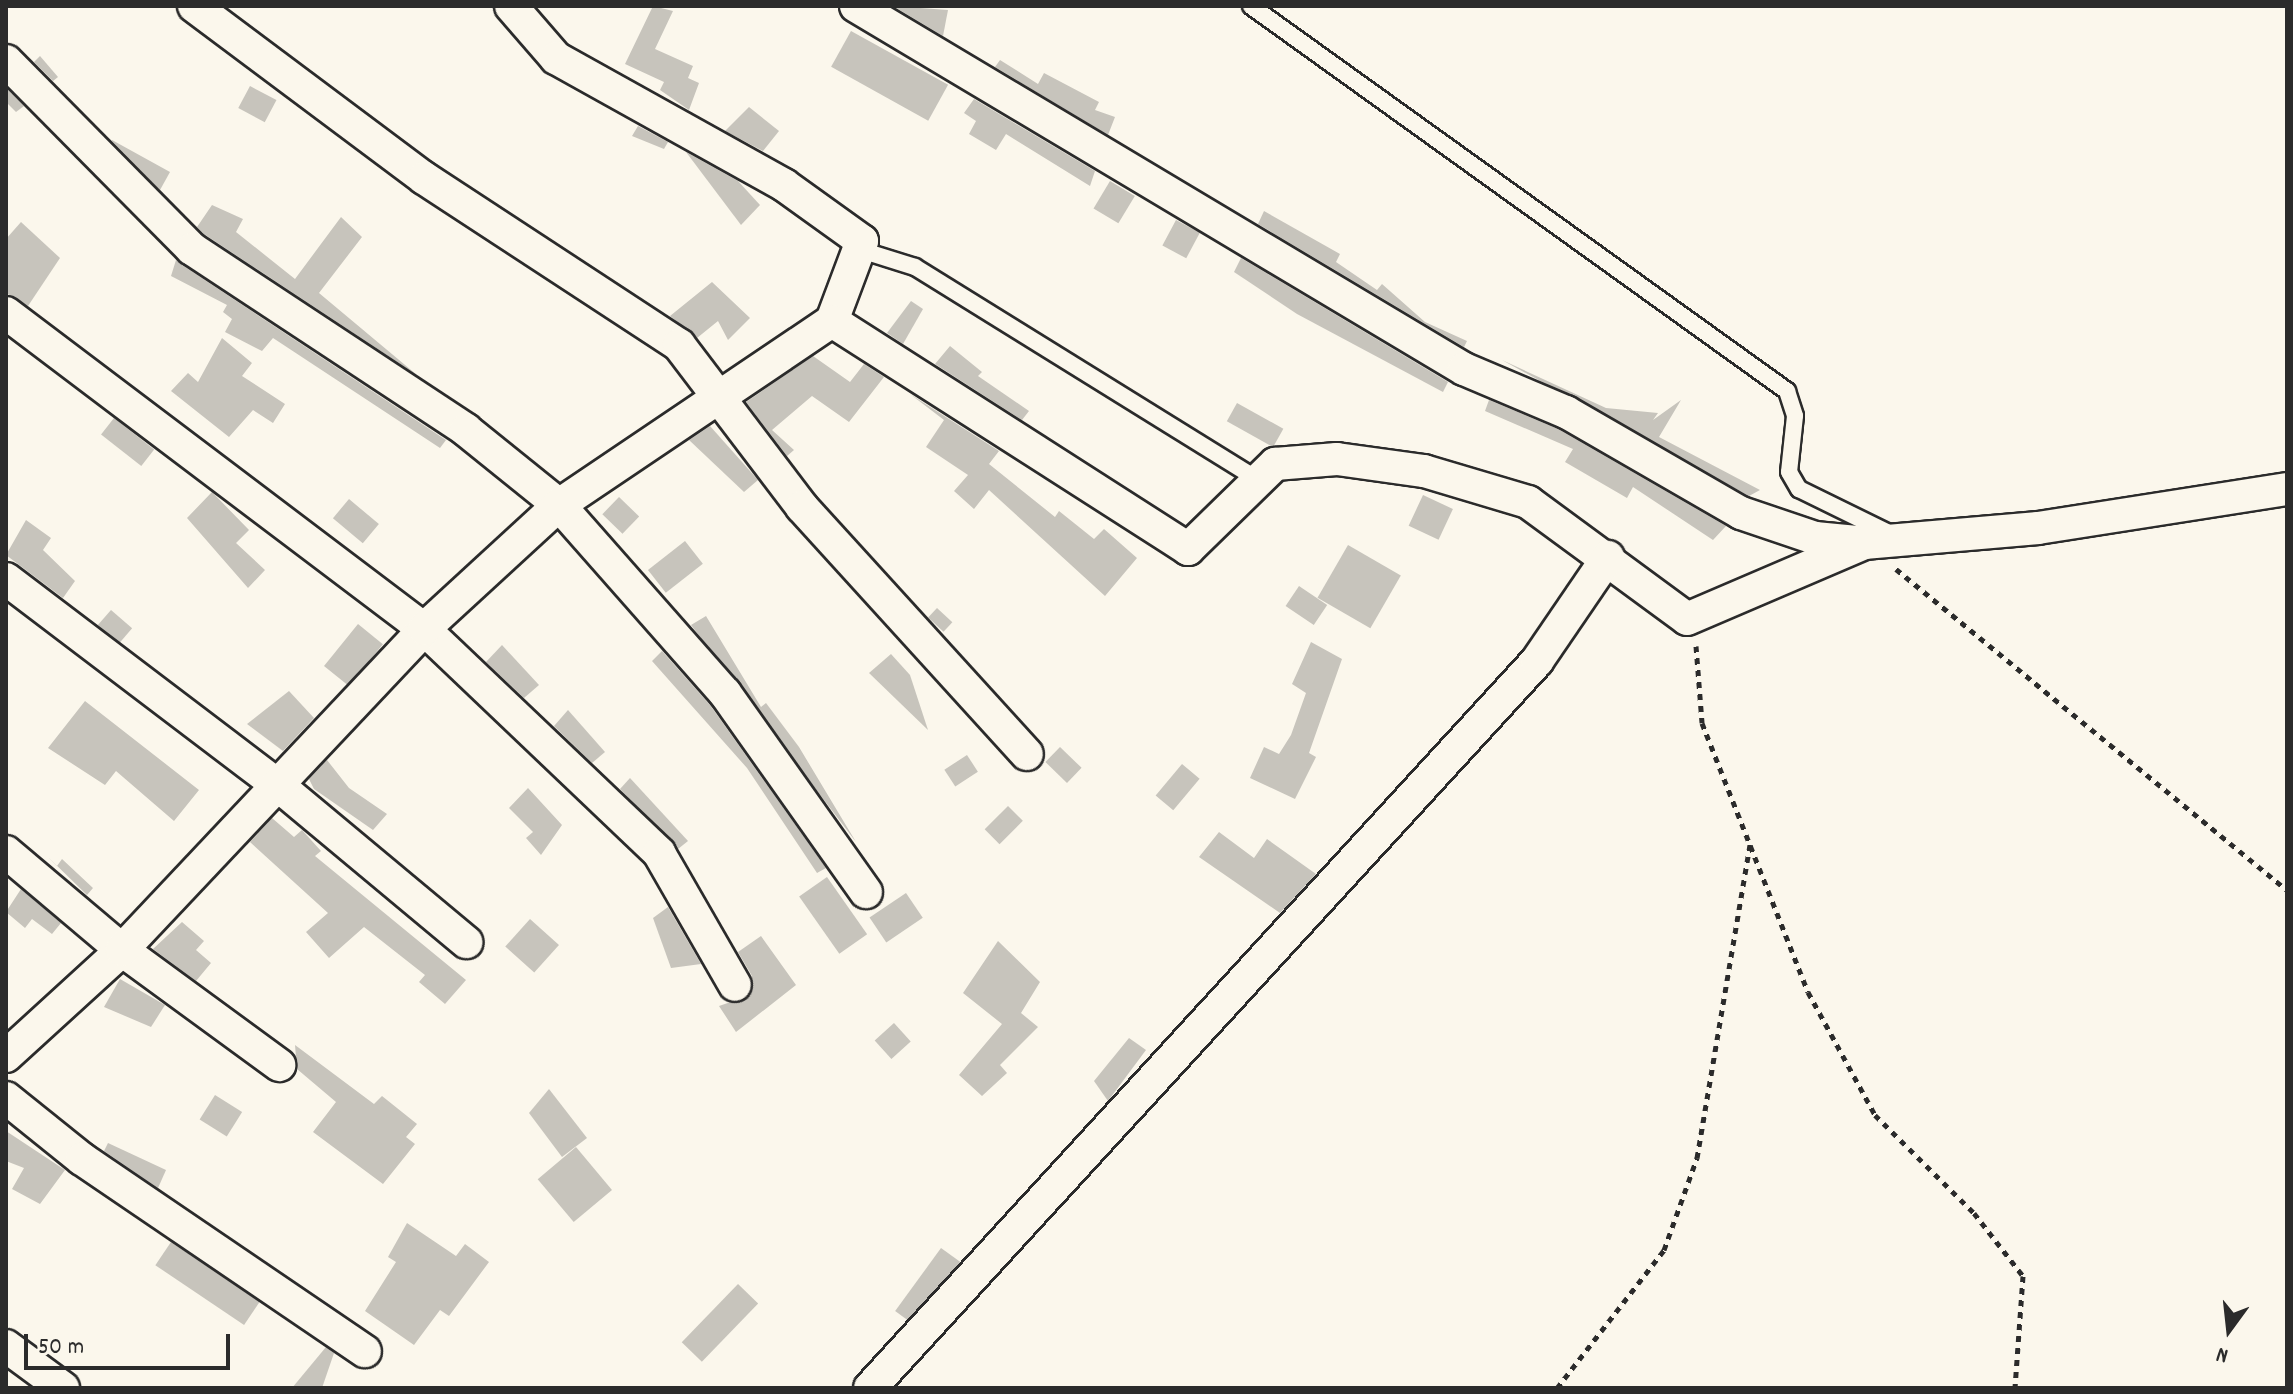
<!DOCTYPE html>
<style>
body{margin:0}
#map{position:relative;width:2293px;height:1394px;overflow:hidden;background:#fbf7ec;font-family:Dekko,sans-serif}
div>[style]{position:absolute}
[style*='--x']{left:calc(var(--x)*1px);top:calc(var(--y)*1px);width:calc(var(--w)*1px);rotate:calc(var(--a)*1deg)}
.building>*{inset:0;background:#c7c4bc;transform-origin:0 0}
.path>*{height:5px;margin-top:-2.5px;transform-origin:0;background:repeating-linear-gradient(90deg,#2b2b2b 0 6px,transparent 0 12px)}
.roads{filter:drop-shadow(2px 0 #2b2b2b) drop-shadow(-2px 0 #2b2b2b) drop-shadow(0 2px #2b2b2b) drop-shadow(0 -2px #2b2b2b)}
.lane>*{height:16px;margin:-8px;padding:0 8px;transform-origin:8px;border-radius:8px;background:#fbf7ec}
.street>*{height:32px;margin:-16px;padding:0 16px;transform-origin:16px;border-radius:16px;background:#fbf7ec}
span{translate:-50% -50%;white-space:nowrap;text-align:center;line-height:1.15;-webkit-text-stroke:8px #fbf7ec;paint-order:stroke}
.frame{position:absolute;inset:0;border:8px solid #2b2b2b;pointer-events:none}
.north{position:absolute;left:2189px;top:1290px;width:80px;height:80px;-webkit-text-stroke:6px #fbf7ec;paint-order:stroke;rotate:195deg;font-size:22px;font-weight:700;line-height:32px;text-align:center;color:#2b2b2b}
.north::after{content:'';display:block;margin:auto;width:28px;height:36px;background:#2b2b2b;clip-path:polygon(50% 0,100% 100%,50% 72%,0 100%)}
.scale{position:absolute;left:24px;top:1334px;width:206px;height:36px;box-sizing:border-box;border:4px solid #2b2b2b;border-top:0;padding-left:10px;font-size:24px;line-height:28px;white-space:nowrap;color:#2b2b2b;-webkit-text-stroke:6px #fbf7ec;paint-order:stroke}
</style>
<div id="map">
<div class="building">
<div style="clip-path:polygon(653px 6px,673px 11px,655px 49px,693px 66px,688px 78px,699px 83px,689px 110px,660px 90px,664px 82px,625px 64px)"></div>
<div style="clip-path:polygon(893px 6px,948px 10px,943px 36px)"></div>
<div style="left:851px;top:31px;width:111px;height:41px;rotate:29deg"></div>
<div style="clip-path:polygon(40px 56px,58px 77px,53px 81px,34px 62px)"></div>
<div style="clip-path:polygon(1000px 60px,1038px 84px,1044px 73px,1099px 102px,1095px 110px,1115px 117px,1108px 135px,995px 67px)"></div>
<div style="left:250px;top:86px;width:30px;height:25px;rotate:28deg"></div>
<div style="clip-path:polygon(6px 88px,24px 106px,16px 112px,6px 102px)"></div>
<div style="clip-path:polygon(974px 99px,1095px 171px,1090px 186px,1006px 134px,996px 150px,969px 134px,976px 121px,964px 113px)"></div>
<div style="clip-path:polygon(749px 107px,779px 131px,763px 151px,725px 131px)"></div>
<div style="clip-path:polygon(638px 126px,668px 142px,664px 149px,632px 136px)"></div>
<div style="clip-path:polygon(112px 140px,170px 172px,160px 190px,112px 141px)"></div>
<div style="clip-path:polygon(686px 152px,738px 181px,760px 205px,741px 225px)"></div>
<div style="left:1110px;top:181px;width:29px;height:32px;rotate:31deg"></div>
<div style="clip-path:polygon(212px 205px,243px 219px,236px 232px,295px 279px,341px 217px,362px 237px,319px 293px,417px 375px,204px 234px,197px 227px)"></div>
<div style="clip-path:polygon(1264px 211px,1340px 254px,1336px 262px,1377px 290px,1382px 284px,1425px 322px,1467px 341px,1464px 347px,1258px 224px)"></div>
<div style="left:1176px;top:220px;width:27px;height:29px;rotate:28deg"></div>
<div style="clip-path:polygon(21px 222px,60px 258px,28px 306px,6px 293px,6px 239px)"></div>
<div style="clip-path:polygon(1241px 258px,1448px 382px,1443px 392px,1297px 314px,1234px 272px)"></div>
<div style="clip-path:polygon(176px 260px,182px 265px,446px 440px,440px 448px,273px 338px,262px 351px,225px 332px,232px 319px,223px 312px,227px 305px,171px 276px)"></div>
<div style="clip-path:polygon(712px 282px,750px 318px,728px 340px,718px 321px,697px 338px,670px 316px)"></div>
<div style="clip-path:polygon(911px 301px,923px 309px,903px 344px,887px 333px)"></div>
<div style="clip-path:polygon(222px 338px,252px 363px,242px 376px,285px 404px,273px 423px,253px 410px,229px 437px,171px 391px,188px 373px,198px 382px)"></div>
<div style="clip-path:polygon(950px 346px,982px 372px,978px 376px,1029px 411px,1022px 420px,935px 364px)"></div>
<div style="clip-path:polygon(813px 356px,850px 382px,864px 364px,884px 377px,849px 422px,812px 396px,772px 430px,794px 450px,787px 456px,746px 402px)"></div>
<div style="clip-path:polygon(1502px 360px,1606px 408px,1658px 413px,1653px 420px,1681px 400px,1659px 437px,1760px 490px,1749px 496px)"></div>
<div style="clip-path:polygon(910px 394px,999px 451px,989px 464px,1055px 517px,1059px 511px,1094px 539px,1104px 529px,1137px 558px,1105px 596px,989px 490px,974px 509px,954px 491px,968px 475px,926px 447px,944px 420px)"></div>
<div style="clip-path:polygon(1489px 400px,1558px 429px,1726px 526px,1713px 540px,1633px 487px,1627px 498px,1565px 462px,1573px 449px,1485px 411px)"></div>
<div style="left:1237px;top:403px;width:53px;height:21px;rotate:29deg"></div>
<div style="left:114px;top:418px;width:51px;height:21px;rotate:38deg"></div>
<div style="clip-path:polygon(710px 426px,758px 480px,744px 492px,689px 440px)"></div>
<div style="clip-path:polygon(212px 492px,249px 530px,236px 543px,265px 570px,248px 588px,187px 518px)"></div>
<div style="left:1423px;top:495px;width:33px;height:34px;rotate:25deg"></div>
<div style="left:619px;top:497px;width:28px;height:24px;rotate:44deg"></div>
<div style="left:349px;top:499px;width:39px;height:25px;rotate:40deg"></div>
<div style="clip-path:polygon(26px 520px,51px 538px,43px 550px,75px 581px,63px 598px,6px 555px)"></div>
<div style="left:685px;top:541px;width:29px;height:47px;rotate:52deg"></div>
<div style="left:1348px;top:545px;width:61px;height:61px;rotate:30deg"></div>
<div style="left:1299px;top:586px;width:34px;height:24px;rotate:34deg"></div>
<div style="left:937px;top:608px;width:21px;height:13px;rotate:43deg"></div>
<div style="left:111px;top:610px;width:28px;height:20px;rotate:41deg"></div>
<div style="clip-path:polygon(706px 616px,761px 707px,766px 703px,799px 747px,856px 842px,691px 625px)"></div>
<div style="left:358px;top:624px;width:32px;height:54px;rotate:39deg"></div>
<div style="clip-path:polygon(1311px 642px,1342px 659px,1309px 753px,1316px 757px,1295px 799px,1250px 778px,1264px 747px,1279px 754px,1291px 735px,1306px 693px,1292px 684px)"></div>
<div style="clip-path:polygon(502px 645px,539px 685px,524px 698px,486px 662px)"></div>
<div style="clip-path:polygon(662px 651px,710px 705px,826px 868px,817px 873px,747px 768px,652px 661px)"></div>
<div style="clip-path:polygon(891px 654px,910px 675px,928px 730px,869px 673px)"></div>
<div style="clip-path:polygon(289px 691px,314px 718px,283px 751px,247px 724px)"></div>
<div style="clip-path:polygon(85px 701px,199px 790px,174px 821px,116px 771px,105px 785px,48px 748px)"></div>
<div style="clip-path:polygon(568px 710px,605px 752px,592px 763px,554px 726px)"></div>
<div style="left:1060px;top:747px;width:30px;height:21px;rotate:44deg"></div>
<div style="left:967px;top:755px;width:20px;height:27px;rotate:57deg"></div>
<div style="clip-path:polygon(327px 760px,349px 788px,387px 814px,373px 830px,314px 789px,309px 779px)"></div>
<div style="left:1182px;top:764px;width:23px;height:41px;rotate:40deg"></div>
<div style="clip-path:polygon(630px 778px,688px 841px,678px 849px,620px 789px)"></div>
<div style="clip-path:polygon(528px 788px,562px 825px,541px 855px,526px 838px,533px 832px,509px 808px)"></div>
<div style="left:1008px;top:806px;width:21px;height:33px;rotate:45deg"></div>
<div style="clip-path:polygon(272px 818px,294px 837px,302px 830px,321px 851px,315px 856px,466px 980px,445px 1004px,419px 982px,425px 975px,364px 927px,329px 958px,306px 932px,328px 913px,250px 842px)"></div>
<div style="clip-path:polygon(1219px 832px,1254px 858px,1267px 839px,1316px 874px,1280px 913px,1199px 857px)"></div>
<div style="clip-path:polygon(48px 857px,57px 866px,62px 859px,93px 888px,87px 895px)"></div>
<div style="left:827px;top:877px;width:70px;height:34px;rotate:55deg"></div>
<div style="clip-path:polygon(21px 889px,61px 923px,52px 934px,32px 919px,25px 928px,6px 912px)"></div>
<div style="left:906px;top:893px;width:30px;height:44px;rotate:56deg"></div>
<div style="clip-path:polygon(668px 907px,701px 964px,671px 968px,653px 918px)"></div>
<div style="left:530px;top:919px;width:39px;height:37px;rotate:42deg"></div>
<div style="clip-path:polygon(182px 922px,204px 941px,196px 950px,211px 963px,196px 981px,153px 949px)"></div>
<div style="clip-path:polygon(761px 936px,796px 985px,736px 1032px,719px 1006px,751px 995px,752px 976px,738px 952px)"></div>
<div style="clip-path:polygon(998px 941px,1040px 982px,1021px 1013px,1038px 1027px,1000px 1065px,1007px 1073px,982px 1096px,959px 1075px,1002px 1024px,963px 993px)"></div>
<div style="clip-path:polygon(120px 979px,165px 1005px,151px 1027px,104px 1007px)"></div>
<div style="left:894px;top:1023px;width:25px;height:26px;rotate:48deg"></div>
<div style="clip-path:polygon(1129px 1038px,1146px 1050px,1108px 1101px,1094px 1081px)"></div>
<div style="clip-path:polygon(295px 1045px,374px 1104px,382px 1096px,417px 1124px,406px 1137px,415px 1144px,383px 1184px,313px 1132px,336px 1102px,297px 1069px)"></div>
<div style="clip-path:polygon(549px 1089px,587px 1138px,562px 1157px,529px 1113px)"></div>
<div style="left:215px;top:1095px;width:32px;height:29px;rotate:32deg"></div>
<div style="clip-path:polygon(6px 1131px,65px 1170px,40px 1204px,12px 1189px,24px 1168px,6px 1161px)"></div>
<div style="clip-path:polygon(108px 1143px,166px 1170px,158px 1188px,104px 1151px)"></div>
<div style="left:576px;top:1147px;width:56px;height:50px;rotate:50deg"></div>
<div style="clip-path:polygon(407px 1223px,456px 1256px,465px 1244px,489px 1262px,449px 1316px,440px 1310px,414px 1345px,365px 1311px,396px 1262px,388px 1257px)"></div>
<div style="left:171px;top:1242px;width:107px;height:28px;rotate:34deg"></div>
<div style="left:941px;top:1248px;width:24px;height:78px;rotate:36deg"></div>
<div style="left:738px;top:1284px;width:28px;height:81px;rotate:44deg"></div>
<div style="clip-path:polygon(326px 1347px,334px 1353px,322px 1388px,292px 1388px)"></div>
</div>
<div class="path">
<div style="--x:1896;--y:569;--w:506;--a:39.39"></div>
<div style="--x:1696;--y:646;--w:77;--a:85.5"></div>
<div style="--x:1702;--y:723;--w:289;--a:68.5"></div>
<div style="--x:1808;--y:992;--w:140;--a:61.4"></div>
<div style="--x:1875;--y:1115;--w:139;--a:44.7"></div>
<div style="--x:1974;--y:1213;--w:80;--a:52.1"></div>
<div style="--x:2023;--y:1276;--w:112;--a:94.1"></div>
<div style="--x:1557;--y:1388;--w:175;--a:-52.2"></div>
<div style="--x:1664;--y:1250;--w:98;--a:-70.3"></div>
<div style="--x:1697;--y:1158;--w:318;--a:-80.4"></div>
</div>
<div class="roads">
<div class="lane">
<div style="--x:1251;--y:6;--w:660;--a:35.69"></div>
<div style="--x:1787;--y:391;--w:26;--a:72"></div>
<div style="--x:1795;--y:416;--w:56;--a:96.1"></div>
<div style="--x:1789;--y:472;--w:20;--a:60"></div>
<div style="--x:1799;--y:489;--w:105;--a:26.1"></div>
<div style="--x:864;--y:251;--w:53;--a:17.4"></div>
<div style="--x:915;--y:267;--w:400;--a:31.8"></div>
</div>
<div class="street">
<div style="--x:194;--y:6;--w:287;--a:36.8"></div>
<div style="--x:424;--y:178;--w:305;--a:33.2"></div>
<div style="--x:679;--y:345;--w:203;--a:52.8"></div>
<div style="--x:802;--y:507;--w:334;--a:47.7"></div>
<div style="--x:511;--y:6;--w:69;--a:49.1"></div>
<div style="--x:556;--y:58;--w:261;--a:29.1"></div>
<div style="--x:784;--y:185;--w:96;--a:35.7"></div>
<div style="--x:862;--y:241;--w:85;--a:110.6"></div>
<div style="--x:856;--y:6;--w:708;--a:30.84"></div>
<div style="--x:1464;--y:369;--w:111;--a:22.9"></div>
<div style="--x:1566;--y:412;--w:202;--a:30"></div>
<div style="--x:1741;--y:513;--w:78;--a:18.7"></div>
<div style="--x:1815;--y:538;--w:42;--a:5.4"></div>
<div style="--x:6;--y:61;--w:264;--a:45.3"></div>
<div style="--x:192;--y:249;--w:328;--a:33.4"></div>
<div style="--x:466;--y:430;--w:119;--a:38.9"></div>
<div style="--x:559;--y:505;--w:251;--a:48.6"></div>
<div style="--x:725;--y:693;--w:244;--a:54.7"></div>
<div style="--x:6;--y:313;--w:524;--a:37.09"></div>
<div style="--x:424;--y:629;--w:325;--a:43.6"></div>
<div style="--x:659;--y:853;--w:152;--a:60.1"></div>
<div style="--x:6;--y:579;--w:343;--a:37.2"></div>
<div style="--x:279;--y:786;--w:244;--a:39.8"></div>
<div style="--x:6;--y:852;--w:152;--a:40.2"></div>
<div style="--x:122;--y:950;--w:195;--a:36.2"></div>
<div style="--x:6;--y:1056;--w:157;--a:-42.4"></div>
<div style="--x:122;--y:950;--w:441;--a:-46.7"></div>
<div style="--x:424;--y:629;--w:183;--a:-42.6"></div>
<div style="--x:559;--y:505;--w:329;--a:-34"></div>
<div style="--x:832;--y:321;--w:423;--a:32.6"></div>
<div style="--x:1188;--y:549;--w:122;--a:-44.3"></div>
<div style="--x:1275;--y:464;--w:62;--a:-4.6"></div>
<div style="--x:1337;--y:459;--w:88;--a:7.9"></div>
<div style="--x:1424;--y:471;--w:109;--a:16.6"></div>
<div style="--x:1528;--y:502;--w:197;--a:36.3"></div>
<div style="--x:1687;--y:619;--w:193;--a:-23.2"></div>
<div style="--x:1864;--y:543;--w:175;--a:-4.9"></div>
<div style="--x:2038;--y:528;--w:252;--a:-8.9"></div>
<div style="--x:6;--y:1098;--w:97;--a:38.8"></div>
<div style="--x:82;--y:1159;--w:342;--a:34.2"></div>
<div style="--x:6;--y:1346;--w:71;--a:36.4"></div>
<div style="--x:870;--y:1388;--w:987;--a:-47.46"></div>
<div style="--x:1537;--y:661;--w:126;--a:-55.7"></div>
</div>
</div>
<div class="frame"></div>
<div class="north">N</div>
<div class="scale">50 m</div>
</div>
